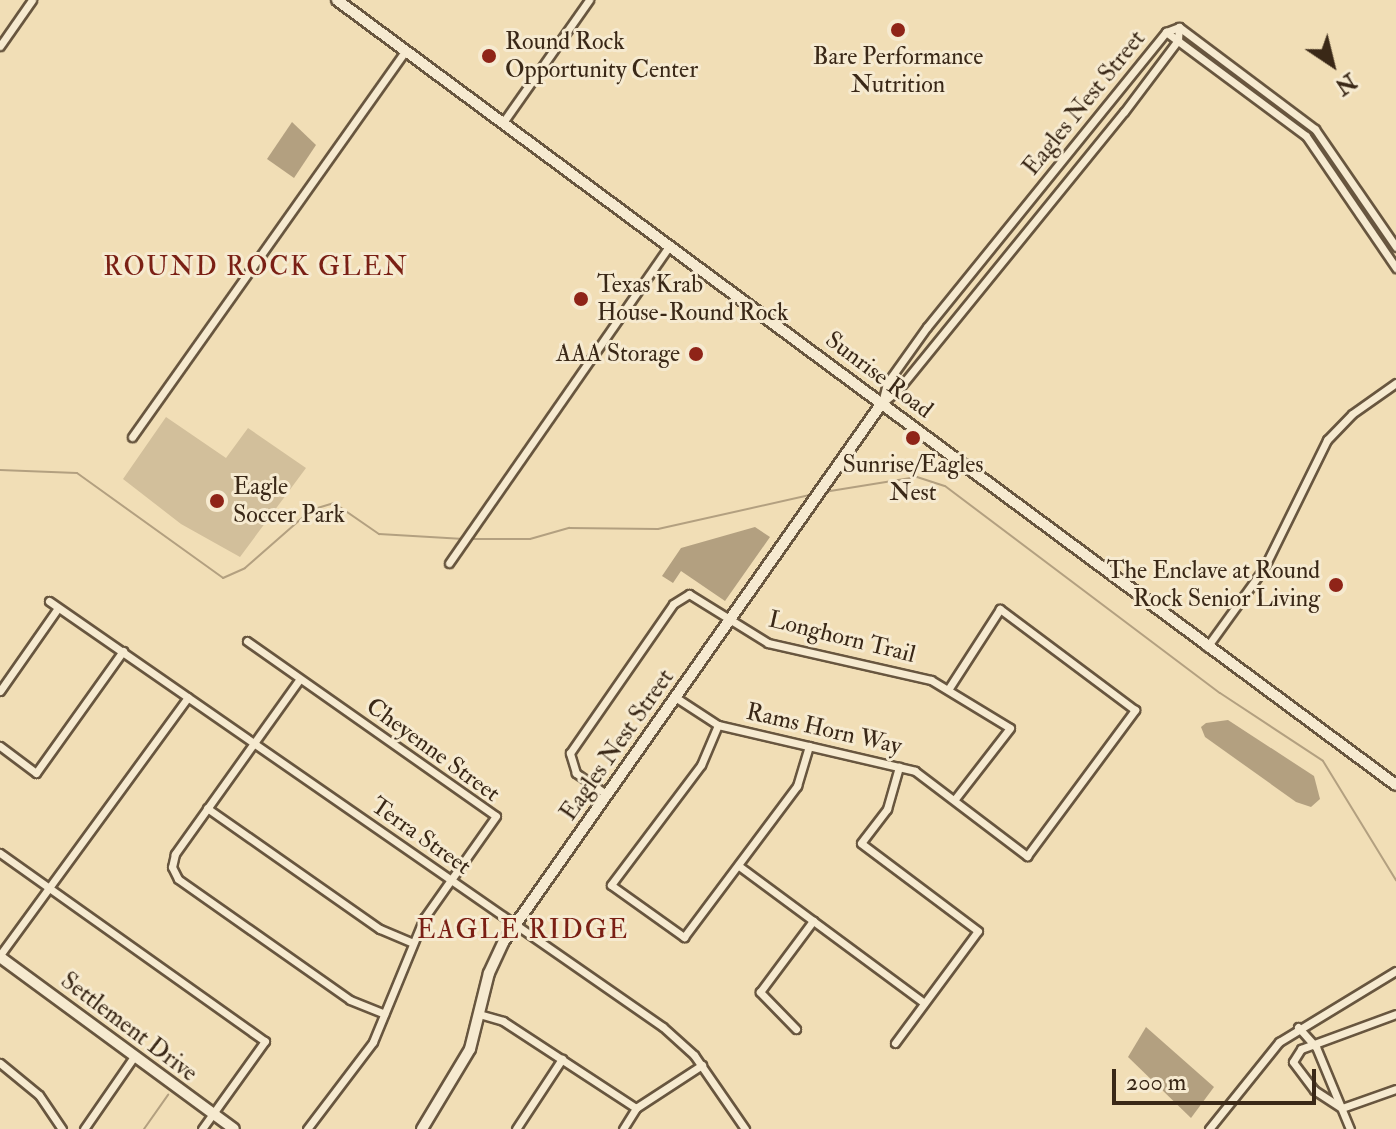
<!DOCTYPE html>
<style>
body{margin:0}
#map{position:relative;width:1396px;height:1129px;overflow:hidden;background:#f1deb6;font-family:"IM FELL Double Pica",serif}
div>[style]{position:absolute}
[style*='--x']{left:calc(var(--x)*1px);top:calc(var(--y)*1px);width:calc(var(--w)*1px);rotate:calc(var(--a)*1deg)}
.green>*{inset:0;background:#d2bf9b}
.water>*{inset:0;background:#b3a080}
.stream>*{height:2px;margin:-1px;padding:0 1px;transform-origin:1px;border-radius:1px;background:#b3a080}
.roads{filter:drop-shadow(2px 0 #68563f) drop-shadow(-2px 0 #68563f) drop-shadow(0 2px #68563f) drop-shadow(0 -2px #68563f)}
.street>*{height:7px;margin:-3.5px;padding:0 3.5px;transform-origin:3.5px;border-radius:3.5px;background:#f6ead0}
.secondary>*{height:10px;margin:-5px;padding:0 5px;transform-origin:5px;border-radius:5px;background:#f6ead0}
.dots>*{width:22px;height:22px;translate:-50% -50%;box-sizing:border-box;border:4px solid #f6ead0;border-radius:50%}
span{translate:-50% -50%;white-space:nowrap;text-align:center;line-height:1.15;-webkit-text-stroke:6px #f6ead0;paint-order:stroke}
.poi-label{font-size:24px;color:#3a2817}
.left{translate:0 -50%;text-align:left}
.right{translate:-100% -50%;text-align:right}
.street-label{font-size:24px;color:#3a2817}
.neighbourhood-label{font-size:26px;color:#7a1f14;letter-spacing:2px}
.north{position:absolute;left:1292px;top:24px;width:80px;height:80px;-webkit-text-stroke:6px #f6ead0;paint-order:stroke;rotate:145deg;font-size:22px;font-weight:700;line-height:32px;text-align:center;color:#3a2817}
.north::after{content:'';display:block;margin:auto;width:28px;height:36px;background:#3a2817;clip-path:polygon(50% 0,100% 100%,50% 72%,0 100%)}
.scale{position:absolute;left:1112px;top:1069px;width:204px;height:36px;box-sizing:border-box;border:4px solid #3a2817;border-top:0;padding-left:10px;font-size:24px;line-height:28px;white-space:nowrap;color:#3a2817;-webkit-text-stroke:6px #f6ead0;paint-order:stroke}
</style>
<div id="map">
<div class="green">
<div style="clip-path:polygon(166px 417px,226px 458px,248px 428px,306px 468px,240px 557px,181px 524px,123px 479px)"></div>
</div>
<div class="water">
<div style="clip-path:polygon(292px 122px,316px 145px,294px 178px,267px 159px)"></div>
<div style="clip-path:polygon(755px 527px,770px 537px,725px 601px,681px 571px,673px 583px,662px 576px,681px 548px)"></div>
<div style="clip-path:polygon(1228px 720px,1314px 776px,1320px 799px,1311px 807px,1296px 802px,1205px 737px,1201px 727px,1206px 723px)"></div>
<div style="clip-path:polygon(1146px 1027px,1214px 1087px,1191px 1118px,1128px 1057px)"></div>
</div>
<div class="stream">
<div style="--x:0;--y:470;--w:77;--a:2.2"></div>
<div style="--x:77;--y:473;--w:180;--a:35.7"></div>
<div style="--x:223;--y:578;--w:24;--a:-24"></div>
<div style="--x:245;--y:568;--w:88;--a:-41.3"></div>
<div style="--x:311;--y:510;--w:24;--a:-17"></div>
<div style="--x:334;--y:503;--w:55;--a:34.6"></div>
<div style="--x:379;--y:534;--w:85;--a:3.4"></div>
<div style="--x:824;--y:492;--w:94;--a:-9.2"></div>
<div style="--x:917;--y:477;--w:29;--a:18"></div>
<div style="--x:945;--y:486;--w:344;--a:37"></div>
<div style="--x:1220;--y:693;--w:123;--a:33.4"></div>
<div style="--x:1323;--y:761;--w:140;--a:58.5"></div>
<div style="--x:470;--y:539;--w:60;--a:0"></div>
<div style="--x:530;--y:539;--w:41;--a:-15.8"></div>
<div style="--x:569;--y:528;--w:89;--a:0.6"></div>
<div style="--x:658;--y:529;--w:160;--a:-12.6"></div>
<div style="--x:144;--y:1129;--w:42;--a:-54.8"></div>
</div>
<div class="roads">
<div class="street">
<div style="--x:1179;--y:27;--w:170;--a:36.9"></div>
<div style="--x:1315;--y:129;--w:143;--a:55.5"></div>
<div style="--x:1166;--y:32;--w:174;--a:36.6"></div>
<div style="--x:1306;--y:136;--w:160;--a:55.7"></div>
<div style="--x:0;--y:46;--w:56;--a:-55.2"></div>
<div style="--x:504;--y:121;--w:148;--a:-54.9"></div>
<div style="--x:882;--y:403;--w:21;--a:-76"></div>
<div style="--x:887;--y:383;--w:69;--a:-54.5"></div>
<div style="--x:927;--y:327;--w:380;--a:-51"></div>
<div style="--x:1166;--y:32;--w:14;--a:-21"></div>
<div style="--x:882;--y:403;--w:19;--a:-39"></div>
<div style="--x:897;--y:391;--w:360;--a:-50.9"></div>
<div style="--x:1124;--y:112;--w:90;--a:-53.1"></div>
<div style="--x:1178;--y:40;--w:13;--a:-86"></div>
<div style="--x:132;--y:437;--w:474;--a:-54.7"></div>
<div style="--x:449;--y:563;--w:387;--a:-55.2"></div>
<div style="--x:49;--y:601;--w:747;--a:34.75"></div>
<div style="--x:663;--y:1027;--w:42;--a:42.1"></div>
<div style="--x:694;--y:1055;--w:90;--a:55.4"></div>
<div style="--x:247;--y:641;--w:304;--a:35.1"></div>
<div style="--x:496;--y:816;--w:125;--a:125.2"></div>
<div style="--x:424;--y:918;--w:134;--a:112.4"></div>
<div style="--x:373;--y:1042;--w:109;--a:127.2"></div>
<div style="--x:1207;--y:647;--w:97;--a:-54.2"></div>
<div style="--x:1264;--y:568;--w:143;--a:-63.8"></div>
<div style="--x:1327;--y:440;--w:36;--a:-46"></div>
<div style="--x:1352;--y:414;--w:54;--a:-35.2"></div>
<div style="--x:299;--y:680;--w:214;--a:125.5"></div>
<div style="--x:175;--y:854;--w:13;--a:103"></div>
<div style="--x:172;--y:867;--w:13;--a:63"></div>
<div style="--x:178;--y:879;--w:210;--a:35.1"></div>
<div style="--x:350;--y:1000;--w:37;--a:22"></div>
<div style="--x:0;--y:691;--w:101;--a:-55.1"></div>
<div style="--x:675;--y:697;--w:51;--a:33.1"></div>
<div style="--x:718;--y:725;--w:202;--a:13.1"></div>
<div style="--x:915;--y:771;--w:141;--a:37.2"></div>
<div style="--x:1027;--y:856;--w:182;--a:-53.5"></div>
<div style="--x:1135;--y:710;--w:169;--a:-143.2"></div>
<div style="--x:1000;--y:609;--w:94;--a:122.8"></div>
<div style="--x:718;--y:725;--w:43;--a:113"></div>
<div style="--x:701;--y:765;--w:150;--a:126.9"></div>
<div style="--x:611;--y:885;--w:90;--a:35.5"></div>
<div style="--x:684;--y:937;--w:189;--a:-53.2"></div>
<div style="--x:797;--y:786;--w:42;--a:-73.3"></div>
<div style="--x:0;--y:746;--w:45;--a:36.9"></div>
<div style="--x:36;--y:773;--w:150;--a:-54.5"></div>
<div style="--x:606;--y:794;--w:37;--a:-145"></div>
<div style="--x:576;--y:773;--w:21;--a:-107"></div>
<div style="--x:570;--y:753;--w:181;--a:-55.3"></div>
<div style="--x:673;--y:604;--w:19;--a:-32"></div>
<div style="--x:689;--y:594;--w:93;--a:31.8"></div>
<div style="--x:768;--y:643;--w:167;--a:12.8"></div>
<div style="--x:931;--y:680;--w:92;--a:31.3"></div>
<div style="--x:1010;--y:728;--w:90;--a:127.8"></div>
<div style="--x:207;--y:808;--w:211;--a:35"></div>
<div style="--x:380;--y:929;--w:36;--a:23"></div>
<div style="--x:0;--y:853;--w:325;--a:35.4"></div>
<div style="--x:265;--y:1041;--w:108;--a:125.6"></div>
<div style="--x:739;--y:866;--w:230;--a:36.5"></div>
<div style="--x:0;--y:955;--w:319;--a:-53.9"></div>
<div style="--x:479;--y:1014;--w:25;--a:16"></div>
<div style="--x:503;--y:1021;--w:159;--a:33.2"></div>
<div style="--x:1396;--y:1014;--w:101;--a:159.8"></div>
<div style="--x:1301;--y:1049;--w:15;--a:122"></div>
<div style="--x:1293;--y:1062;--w:35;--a:53"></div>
<div style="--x:1314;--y:1090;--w:33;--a:33"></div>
<div style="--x:1342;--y:1108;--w:57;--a:-19.4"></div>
<div style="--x:1298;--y:1027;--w:27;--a:48"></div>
<div style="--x:1316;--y:1047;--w:89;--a:67.5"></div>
<div style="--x:796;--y:1029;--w:52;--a:-134.2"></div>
<div style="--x:760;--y:992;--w:89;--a:-53.3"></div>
<div style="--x:895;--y:1043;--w:139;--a:-53.5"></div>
<div style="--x:978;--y:931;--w:146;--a:-143.1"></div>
<div style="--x:861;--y:843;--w:43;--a:-52.6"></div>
<div style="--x:887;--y:809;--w:44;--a:-74.1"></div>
<div style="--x:0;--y:1063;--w:50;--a:39.4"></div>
<div style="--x:39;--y:1095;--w:41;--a:55.9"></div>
<div style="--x:84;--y:1129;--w:90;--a:-55.4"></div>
<div style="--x:516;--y:1129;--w:84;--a:-56.7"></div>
<div style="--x:623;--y:1129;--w:25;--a:-58"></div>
<div style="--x:636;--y:1108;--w:79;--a:-33.1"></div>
<div style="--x:1209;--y:1129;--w:112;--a:-51.2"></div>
<div style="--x:1279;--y:1042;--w:137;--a:-31.3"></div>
</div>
<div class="secondary">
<div style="--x:337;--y:0;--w:1318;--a:36.55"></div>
<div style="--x:0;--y:957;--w:290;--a:36.3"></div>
<div style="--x:422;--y:1129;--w:93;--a:-59"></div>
<div style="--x:470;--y:1049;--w:78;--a:-76"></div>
<div style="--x:489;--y:973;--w:35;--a:-65"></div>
<div style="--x:504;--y:941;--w:658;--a:-54.91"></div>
</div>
</div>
<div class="dots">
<div style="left:898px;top:30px;background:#8f2418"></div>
<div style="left:489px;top:56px;background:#8f2418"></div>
<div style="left:581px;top:299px;background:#8f2418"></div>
<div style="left:696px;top:354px;background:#8f2418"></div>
<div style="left:913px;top:438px;background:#8f2418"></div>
<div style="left:217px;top:501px;background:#8f2418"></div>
<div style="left:1336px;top:585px;background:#8f2418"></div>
</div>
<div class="poi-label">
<span class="left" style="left:505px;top:56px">Round Rock<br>Opportunity Center</span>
<span style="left:898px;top:71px">Bare Performance<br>Nutrition</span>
<span class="left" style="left:597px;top:299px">Texas Krab<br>House-Round Rock</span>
<span class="right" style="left:680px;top:354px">AAA Storage</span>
<span style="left:913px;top:479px">Sunrise/Eagles<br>Nest</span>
<span class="left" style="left:233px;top:501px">Eagle<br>Soccer Park</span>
<span class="right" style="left:1320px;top:585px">The Enclave at Round<br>Rock Senior Living</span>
</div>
<div class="street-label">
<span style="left:1084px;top:103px;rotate:-51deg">Eagles Nest Street</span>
<span style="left:879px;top:375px;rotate:37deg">Sunrise Road</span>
<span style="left:842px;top:637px;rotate:14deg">Longhorn Trail</span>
<span style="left:824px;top:729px;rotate:13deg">Rams Horn Way</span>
<span style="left:617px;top:745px;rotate:-55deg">Eagles Nest Street</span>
<span style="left:433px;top:750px;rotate:36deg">Cheyenne Street</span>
<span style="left:421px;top:836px;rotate:35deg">Terra Street</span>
<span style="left:129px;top:1027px;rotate:37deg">Settlement Drive</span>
</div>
<div class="neighbourhood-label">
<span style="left:256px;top:268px">ROUND ROCK GLEN</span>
<span style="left:523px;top:931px">EAGLE RIDGE</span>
</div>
<div class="north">N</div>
<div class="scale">200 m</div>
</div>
